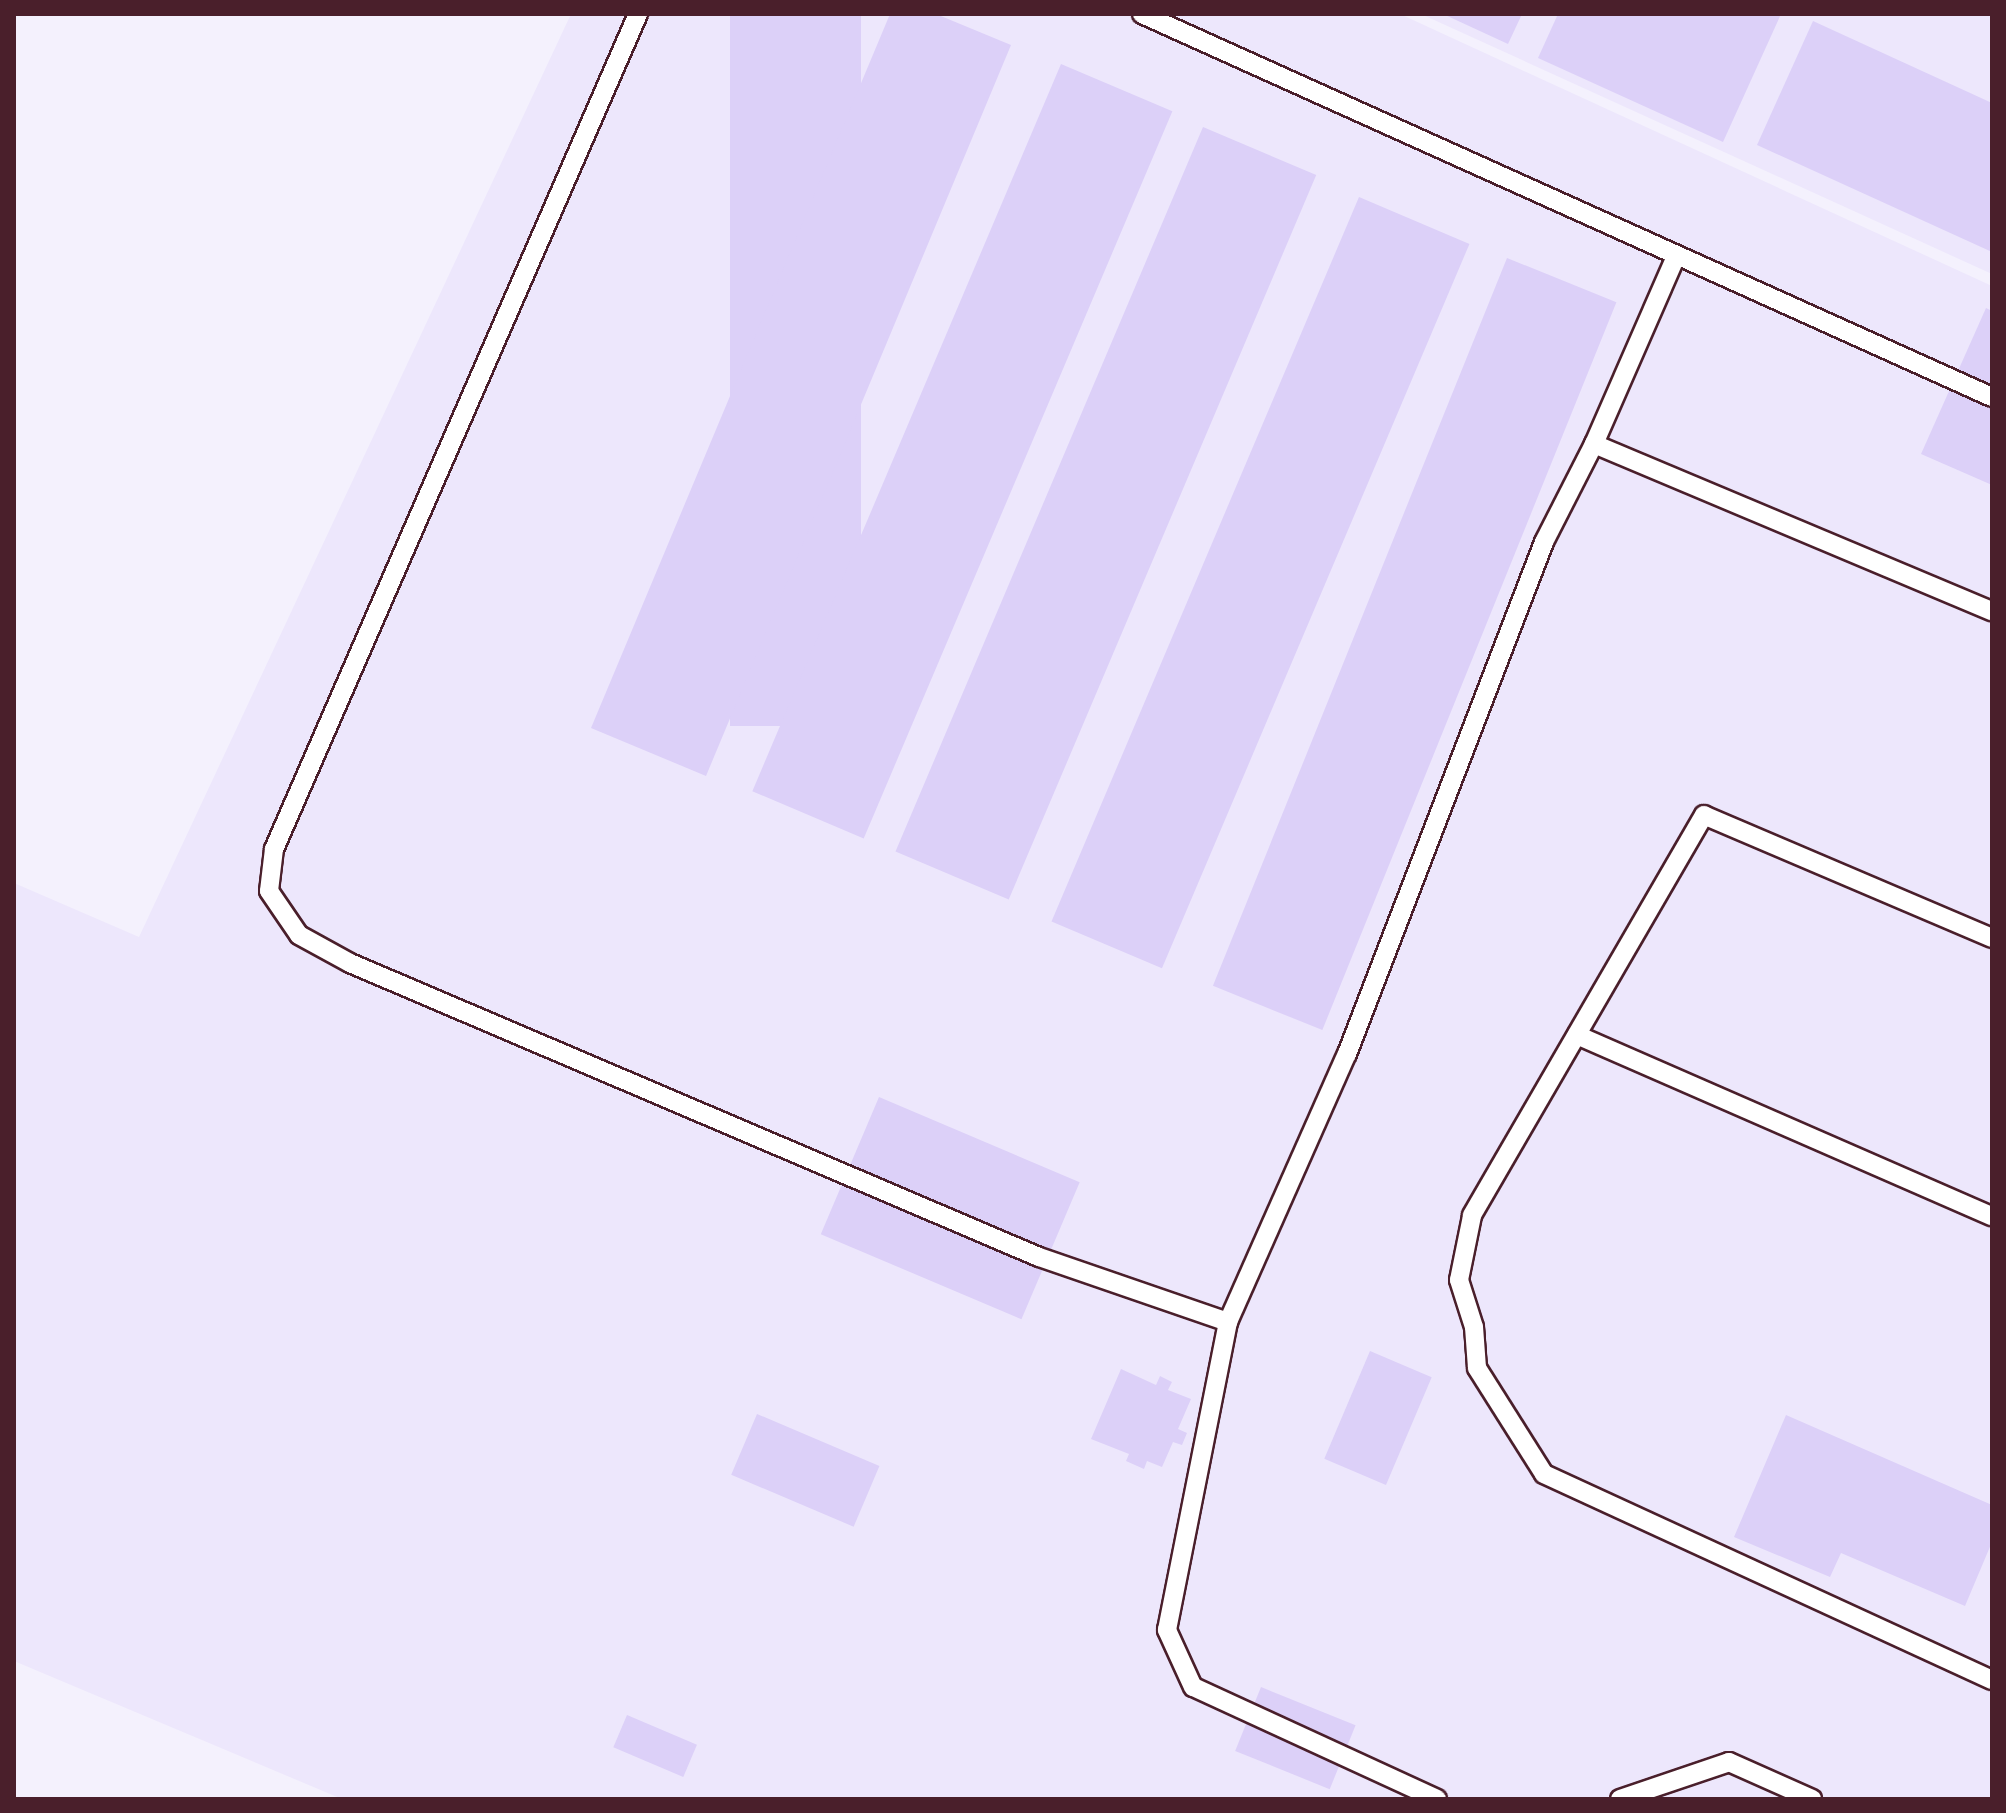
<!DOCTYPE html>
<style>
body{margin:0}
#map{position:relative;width:2006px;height:1813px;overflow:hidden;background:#f4f1fd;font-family:Pangolin,sans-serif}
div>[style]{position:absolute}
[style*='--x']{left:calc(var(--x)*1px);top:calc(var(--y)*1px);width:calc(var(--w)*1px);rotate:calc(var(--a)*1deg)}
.built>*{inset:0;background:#ede7fc}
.building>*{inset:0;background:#dcd0f8;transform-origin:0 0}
.roads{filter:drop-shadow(2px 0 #4a1f2b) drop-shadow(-2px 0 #4a1f2b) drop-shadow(0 2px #4a1f2b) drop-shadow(0 -2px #4a1f2b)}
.lane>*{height:18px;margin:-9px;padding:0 9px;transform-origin:9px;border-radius:9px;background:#fff}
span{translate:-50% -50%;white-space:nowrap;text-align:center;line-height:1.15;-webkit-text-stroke:8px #fff;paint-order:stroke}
.frame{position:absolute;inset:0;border:16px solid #4a1f2b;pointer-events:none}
</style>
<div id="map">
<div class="built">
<div style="clip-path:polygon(571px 14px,1400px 14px,1992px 286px,1992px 1799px,342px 1799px,14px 1661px,14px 883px,139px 937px)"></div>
<div style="clip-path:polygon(1421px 14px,1992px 14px,1992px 274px)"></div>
</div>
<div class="building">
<div style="left:730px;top:14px;width:131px;height:712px"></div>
<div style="clip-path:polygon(890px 14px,936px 14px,1011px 45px,706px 776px,591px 728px)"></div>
<div style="clip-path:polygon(1443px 14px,1522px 14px,1508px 44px)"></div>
<div style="clip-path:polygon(1558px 14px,1781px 14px,1723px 142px,1538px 58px)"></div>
<div style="clip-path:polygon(1813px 21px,1992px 103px,1992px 252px,1757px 145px)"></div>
<div style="left:1061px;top:64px;width:121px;height:790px;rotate:23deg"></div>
<div style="left:1203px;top:127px;width:123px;height:787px;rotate:23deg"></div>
<div style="left:1359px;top:197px;width:120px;height:787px;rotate:23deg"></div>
<div style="left:1507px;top:258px;width:118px;height:785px;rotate:22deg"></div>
<div style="clip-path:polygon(1986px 308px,1992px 311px,1992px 485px,1921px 454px)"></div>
<div style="left:879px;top:1097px;width:218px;height:149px;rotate:23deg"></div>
<div style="left:1370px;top:1351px;width:67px;height:117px;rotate:23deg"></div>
<div style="clip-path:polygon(1121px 1369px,1156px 1385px,1160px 1376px,1172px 1382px,1168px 1390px,1191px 1399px,1178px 1429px,1187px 1433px,1182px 1445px,1173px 1442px,1162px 1467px,1147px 1461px,1144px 1469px,1126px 1461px,1129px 1454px,1091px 1439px)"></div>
<div style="left:757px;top:1414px;width:133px;height:66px;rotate:23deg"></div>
<div style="clip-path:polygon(1786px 1415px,1992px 1505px,1992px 1542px,1965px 1606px,1841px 1553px,1830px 1577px,1734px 1537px)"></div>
<div style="left:1261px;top:1687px;width:102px;height:69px;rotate:22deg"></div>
<div style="left:627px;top:1715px;width:76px;height:35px;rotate:23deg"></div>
</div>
<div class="roads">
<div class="lane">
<div style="--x:638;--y:14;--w:911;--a:113.55"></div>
<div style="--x:274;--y:849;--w:42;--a:96.8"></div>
<div style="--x:269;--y:891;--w:53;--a:55.7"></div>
<div style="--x:299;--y:935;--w:58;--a:28.8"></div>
<div style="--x:350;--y:963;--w:749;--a:23.11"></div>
<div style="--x:1039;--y:1257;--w:200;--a:19"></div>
<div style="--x:1142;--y:14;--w:932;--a:24.26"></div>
<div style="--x:1594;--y:444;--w:432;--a:22.8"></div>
<div style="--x:1992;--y:938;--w:313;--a:-156.9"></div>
<div style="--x:1704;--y:815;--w:463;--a:120.1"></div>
<div style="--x:1472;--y:1216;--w:65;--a:101.5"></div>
<div style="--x:1459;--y:1280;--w:49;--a:72.3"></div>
<div style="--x:1474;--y:1327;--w:41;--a:85.8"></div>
<div style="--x:1477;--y:1368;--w:125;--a:57.7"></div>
<div style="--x:1544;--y:1474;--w:493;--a:24.7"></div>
<div style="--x:1577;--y:1035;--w:453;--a:23.6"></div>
<div style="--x:1437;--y:1799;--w:268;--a:-155.3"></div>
<div style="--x:1193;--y:1687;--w:63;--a:-114.5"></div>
<div style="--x:1167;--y:1630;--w:314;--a:-78.8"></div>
<div style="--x:1228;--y:1322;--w:293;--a:-66.1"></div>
<div style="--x:1347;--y:1054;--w:549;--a:-68.95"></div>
<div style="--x:1544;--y:542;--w:110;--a:-63"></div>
<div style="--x:1594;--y:444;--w:205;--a:-66.4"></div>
<div style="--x:1620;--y:1799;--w:115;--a:-18.7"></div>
<div style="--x:1729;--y:1762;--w:91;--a:24"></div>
</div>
</div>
<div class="frame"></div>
</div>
